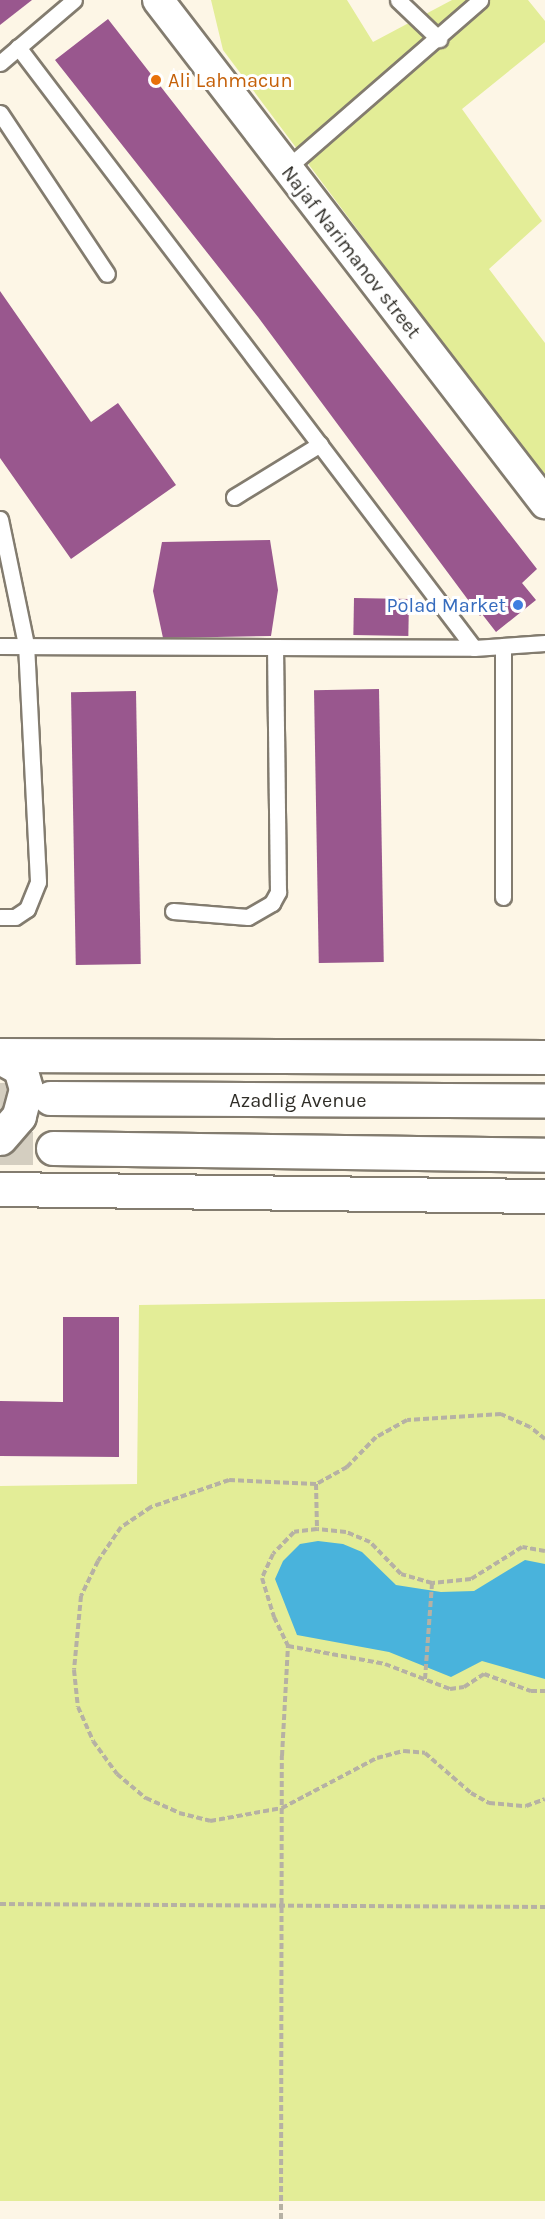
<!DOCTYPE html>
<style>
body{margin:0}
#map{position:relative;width:545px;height:2219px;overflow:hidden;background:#fdf6e6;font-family:Karla,sans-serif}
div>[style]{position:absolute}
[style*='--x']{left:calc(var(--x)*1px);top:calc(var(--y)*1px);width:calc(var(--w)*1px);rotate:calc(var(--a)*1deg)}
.green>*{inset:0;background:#e3ed97}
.water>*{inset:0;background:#49b3dc}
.building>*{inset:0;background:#99578e;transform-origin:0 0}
.primary-tunnel>*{height:33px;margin-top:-16.5px;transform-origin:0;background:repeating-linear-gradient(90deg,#d4cec0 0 33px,transparent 0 49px)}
.path>*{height:4px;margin-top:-2px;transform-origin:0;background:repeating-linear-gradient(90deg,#b6b1a4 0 6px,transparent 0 9px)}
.roads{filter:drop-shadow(2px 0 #837c6f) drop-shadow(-2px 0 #837c6f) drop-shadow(0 2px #837c6f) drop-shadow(0 -2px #837c6f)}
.service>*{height:15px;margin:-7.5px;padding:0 7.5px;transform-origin:7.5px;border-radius:7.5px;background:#fff}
.minor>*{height:30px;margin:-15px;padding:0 15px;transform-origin:15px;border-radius:15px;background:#fff}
.secondary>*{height:33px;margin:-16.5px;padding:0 16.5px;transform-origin:16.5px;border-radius:16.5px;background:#fff}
.primary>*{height:33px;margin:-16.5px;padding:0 16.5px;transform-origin:16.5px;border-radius:16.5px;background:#fff}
.dots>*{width:16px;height:16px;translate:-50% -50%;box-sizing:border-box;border:3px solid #fff;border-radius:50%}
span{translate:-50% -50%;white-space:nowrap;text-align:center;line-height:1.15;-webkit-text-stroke:6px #fff;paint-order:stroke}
.food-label{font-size:20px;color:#c56008}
.left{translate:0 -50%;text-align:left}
.street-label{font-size:20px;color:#302e28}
.shop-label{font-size:20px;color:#366cbe}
.right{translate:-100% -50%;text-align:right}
</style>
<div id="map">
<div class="green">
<div style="clip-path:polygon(211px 0,347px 0,373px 42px,452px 0,528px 0,545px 21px,545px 42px,462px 109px,542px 221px,489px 269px,545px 343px,545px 480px,223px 50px)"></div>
<div style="clip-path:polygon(545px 1299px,545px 2201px,0 2201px,0 1486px,137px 1484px,139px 1305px)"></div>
</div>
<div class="water">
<div style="clip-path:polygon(318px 1541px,343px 1544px,362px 1552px,396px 1585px,441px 1592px,474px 1591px,525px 1560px,545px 1564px,545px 1679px,482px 1661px,451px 1677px,389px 1652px,297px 1635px,275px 1579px,283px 1561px,300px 1544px)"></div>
</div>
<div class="building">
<div style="clip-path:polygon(0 0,32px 0,0 25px)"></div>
<div style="clip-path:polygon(108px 19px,537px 569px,522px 583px,536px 600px,496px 632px,482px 614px,480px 616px,258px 317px,55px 60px)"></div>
<div style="clip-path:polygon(0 291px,91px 422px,118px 403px,176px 485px,71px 559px,0 458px)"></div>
<div style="clip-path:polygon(270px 540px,278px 590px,271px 636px,163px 638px,153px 591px,162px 542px)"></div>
<div style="left:354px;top:598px;width:55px;height:37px;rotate:1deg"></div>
<div style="left:379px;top:689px;width:273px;height:65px;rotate:89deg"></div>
<div style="left:136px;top:691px;width:273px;height:65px;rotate:89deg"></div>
<div style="clip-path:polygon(63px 1317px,119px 1317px,119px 1457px,0 1456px,0 1401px,63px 1402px)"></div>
</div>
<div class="primary-tunnel">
<div style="--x:0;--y:1099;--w:50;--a:-1.1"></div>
<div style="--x:0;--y:1148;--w:53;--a:0"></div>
</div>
<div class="path">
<div style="--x:545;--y:1439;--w:19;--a:-141"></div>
<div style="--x:530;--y:1427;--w:32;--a:-156"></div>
<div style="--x:501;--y:1414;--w:94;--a:176.3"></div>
<div style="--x:407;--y:1420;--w:35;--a:151"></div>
<div style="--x:376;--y:1437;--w:42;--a:134"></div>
<div style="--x:347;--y:1467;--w:35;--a:151"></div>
<div style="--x:316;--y:1484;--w:87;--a:-177.4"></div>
<div style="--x:229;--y:1480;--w:83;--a:160.9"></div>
<div style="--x:151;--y:1507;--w:36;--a:146"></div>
<div style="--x:121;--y:1527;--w:41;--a:124.1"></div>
<div style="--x:98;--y:1561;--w:39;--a:116"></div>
<div style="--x:81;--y:1596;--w:74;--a:95.4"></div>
<div style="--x:74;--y:1670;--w:37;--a:84"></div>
<div style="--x:78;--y:1707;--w:37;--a:66"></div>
<div style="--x:93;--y:1741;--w:41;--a:54"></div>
<div style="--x:117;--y:1774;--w:38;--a:40"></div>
<div style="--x:146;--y:1798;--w:36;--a:24"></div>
<div style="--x:179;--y:1813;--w:32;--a:14"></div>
<div style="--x:210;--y:1821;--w:73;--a:-10.2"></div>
<div style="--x:282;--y:1808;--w:107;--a:-27.8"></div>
<div style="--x:377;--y:1758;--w:28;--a:-15"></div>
<div style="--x:404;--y:1751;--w:21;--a:5"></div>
<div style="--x:425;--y:1753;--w:61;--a:41"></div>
<div style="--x:471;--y:1793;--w:21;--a:29"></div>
<div style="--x:489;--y:1803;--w:37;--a:5"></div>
<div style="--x:526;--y:1806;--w:20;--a:-20"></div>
<div style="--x:316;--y:1484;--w:45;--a:88.7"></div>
<div style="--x:545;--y:1551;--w:23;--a:-170"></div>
<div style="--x:522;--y:1547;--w:60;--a:147.9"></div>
<div style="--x:471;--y:1579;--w:39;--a:174"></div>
<div style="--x:432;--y:1583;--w:32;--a:-164"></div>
<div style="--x:401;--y:1574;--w:45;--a:-134.1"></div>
<div style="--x:370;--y:1542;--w:26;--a:-157"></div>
<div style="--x:346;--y:1532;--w:29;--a:-174"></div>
<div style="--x:317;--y:1529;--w:23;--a:173"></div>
<div style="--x:294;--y:1532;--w:30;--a:134"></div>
<div style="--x:273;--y:1554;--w:26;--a:115"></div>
<div style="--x:262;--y:1578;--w:41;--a:72.9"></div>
<div style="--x:274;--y:1617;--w:32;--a:64"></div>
<div style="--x:288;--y:1646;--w:99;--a:10.5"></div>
<div style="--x:385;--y:1664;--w:70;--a:21"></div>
<div style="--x:450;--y:1689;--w:14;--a:-8"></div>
<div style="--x:464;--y:1687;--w:24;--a:-33"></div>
<div style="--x:484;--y:1674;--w:50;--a:19.9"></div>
<div style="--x:531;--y:1691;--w:14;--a:0"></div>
<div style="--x:425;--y:1679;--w:96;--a:-85.8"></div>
<div style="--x:0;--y:1904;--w:545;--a:0.32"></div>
<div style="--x:281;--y:2219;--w:463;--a:-89.9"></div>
<div style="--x:282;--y:1756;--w:110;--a:-86.9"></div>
</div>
<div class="roads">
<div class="service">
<div style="--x:398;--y:0;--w:57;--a:43.6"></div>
<div style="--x:18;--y:47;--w:754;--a:52.81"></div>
<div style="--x:0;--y:63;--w:97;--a:-40.4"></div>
<div style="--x:0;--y:113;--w:193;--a:56.4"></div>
<div style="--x:287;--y:168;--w:256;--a:-41"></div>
<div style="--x:234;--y:497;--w:101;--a:-31.6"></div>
<div style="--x:0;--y:519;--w:128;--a:78.3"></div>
<div style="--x:26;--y:644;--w:238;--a:87.1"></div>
<div style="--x:38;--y:882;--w:29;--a:112"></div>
<div style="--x:27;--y:909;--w:14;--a:146"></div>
<div style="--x:15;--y:917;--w:15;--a:180"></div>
<div style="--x:0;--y:646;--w:474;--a:0.2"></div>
<div style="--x:474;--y:648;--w:71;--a:-4"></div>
<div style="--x:503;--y:646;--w:251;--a:90"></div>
<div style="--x:173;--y:911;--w:75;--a:4.6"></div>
<div style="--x:248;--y:917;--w:28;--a:-30"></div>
<div style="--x:272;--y:903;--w:13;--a:-61"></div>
<div style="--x:278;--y:892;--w:245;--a:-90.7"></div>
</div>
<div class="minor">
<div style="--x:158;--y:0;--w:635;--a:52.43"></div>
</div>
<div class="secondary">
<div style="--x:0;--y:1055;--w:545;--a:0.21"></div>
<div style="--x:0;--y:1057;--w:23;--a:29"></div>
<div style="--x:20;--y:1068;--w:22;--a:74"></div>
<div style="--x:26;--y:1089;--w:28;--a:105"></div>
<div style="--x:19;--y:1116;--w:29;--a:131"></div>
<div style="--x:0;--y:1189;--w:545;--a:0.74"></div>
</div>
<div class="primary">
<div style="--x:50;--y:1098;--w:495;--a:0.3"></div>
<div style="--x:53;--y:1148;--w:492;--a:0.8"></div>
</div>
</div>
<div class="dots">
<div style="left:156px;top:80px;background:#e8710a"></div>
<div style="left:518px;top:605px;background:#3f7fe0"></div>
</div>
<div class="food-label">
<span class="left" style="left:168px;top:80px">Ali Lahmacun</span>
</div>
<div class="street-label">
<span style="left:351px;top:252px;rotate:52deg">Najaf Narimanov street</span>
<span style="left:298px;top:1100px">Azadlig Avenue</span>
</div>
<div class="shop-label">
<span class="right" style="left:506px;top:605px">Polad Market</span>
</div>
</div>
